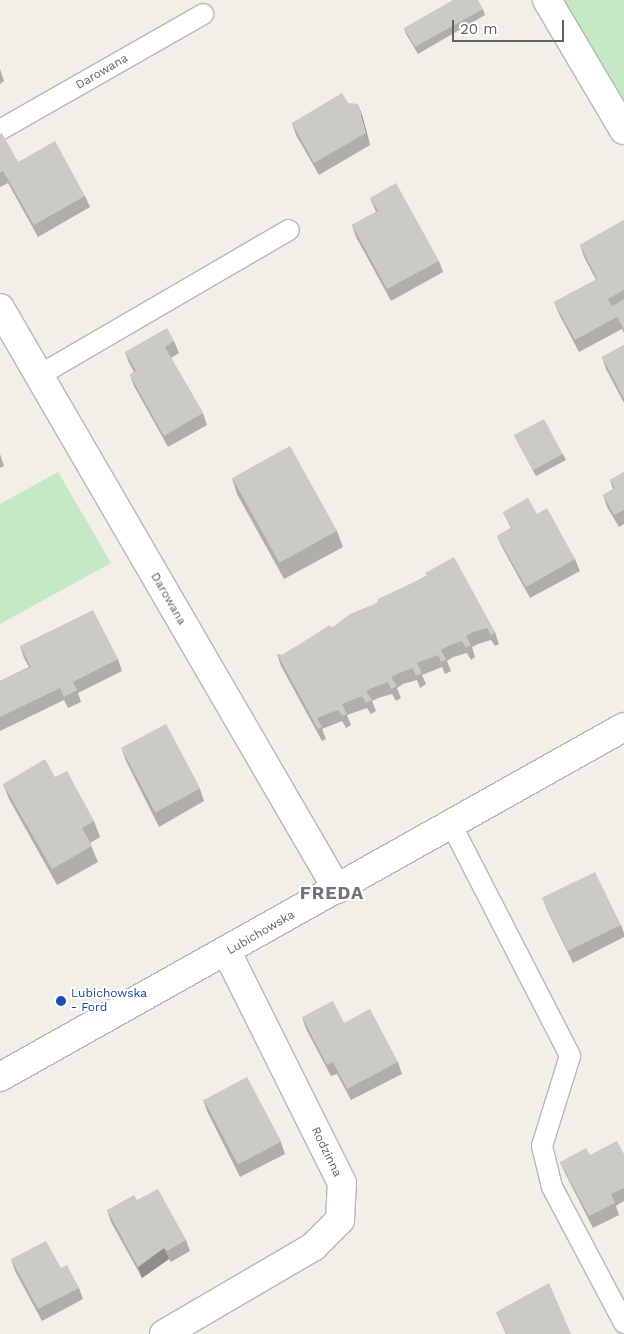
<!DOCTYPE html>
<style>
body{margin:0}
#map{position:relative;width:624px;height:1334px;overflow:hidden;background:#f1efe8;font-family:"Work Sans",sans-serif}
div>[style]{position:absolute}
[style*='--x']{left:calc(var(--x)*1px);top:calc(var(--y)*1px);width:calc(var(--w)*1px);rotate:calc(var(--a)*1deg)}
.green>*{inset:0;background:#c5e8c5}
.roads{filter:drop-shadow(1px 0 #b5b8bc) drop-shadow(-1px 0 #b5b8bc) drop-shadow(0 1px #b5b8bc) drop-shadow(0 -1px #b5b8bc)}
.lane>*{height:20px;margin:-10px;padding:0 10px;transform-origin:10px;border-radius:10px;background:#fff}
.street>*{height:28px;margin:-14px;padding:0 14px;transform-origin:14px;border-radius:14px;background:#fff}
.secondary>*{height:28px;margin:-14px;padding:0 14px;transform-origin:14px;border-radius:14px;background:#fff}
.wall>*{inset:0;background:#afaea9}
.shaded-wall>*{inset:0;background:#8f8d8a}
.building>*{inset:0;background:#cccac5;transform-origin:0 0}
.dots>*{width:14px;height:14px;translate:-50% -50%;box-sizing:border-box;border:2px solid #fff;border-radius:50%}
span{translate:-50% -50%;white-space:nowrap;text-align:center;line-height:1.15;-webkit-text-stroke:4px #fff;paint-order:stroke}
.street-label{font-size:12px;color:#5f6368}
.transit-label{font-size:12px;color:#164399}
.left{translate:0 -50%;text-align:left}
.district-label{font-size:18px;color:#70757a;font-weight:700;letter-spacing:1px}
.scale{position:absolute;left:452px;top:20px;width:112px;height:22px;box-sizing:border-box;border:2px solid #5f6368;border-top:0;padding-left:6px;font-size:15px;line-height:18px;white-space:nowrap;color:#5f6368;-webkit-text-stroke:4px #fff;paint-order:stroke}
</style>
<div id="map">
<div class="green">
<div style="clip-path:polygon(554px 0,624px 0,624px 121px)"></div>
<div style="clip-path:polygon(58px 472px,111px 563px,0 624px,0 504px)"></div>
</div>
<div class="roads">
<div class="lane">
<div style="--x:0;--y:130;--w:234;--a:-29.7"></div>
<div style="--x:38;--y:376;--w:290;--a:-30.2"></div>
<div style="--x:451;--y:824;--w:261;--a:62.8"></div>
<div style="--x:570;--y:1056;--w:94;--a:107.3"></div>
<div style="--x:542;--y:1146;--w:42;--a:76.3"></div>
<div style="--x:552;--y:1187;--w:154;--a:62.1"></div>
</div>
<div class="street">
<div style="--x:547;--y:0;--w:151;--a:59.4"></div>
<div style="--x:0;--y:308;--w:672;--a:59.88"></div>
<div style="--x:164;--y:1334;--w:173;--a:-30.3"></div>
<div style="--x:313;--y:1247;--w:38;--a:-45"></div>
<div style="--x:340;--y:1220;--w:37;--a:-87"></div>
<div style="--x:342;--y:1183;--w:258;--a:-116.5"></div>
</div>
<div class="secondary">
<div style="--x:0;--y:1077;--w:715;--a:-29.29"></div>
</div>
</div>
<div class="wall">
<div style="clip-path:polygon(483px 9px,485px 15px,418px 54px,406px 34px,404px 28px)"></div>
<div style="clip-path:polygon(0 69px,4px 81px,0 84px)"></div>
<div style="clip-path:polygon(348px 103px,362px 115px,370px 145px,319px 175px,296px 135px,292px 123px)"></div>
<div style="clip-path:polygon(0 134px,18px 162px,85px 196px,90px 207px,38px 237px,8px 183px,0 187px)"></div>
<div style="clip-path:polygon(370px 198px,439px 261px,443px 272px,391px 301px,356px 237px,352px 225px,376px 212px)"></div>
<div style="clip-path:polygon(624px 220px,624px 333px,622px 329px,579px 352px,559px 314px,554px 302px,596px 280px,584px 257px,580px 245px)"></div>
<div style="clip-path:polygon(174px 341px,179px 353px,171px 358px,203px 413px,207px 425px,168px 447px,134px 386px,130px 375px,134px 372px,129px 363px,125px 352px)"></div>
<div style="clip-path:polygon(624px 345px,624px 403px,606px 369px,602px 357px)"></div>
<div style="clip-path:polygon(514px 435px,563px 454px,566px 460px,536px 476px,517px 441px)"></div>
<div style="clip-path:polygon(0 454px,4px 466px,0 468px)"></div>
<div style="clip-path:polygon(624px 472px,624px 524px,619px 527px,607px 507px,603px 495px,613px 489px,610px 480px)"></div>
<div style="clip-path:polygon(232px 478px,337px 531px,343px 547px,284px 579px,237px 494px)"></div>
<div style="clip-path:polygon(503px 512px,537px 514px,575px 559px,580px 571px,530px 598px,502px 547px,497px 536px,511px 528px)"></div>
<div style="clip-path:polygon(426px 576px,495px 632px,499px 644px,495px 646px,491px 640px,478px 644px,472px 647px,475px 657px,471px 660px,467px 653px,453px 657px,447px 661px,451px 671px,445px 674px,442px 667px,422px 675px,426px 684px,420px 688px,417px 680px,403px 684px,397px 688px,401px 698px,396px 701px,392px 694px,378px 698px,372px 701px,376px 711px,371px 714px,367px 708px,347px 715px,351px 725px,346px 728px,342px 721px,322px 729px,326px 739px,322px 741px,281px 666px,277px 654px,282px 655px)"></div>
<div style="clip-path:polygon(20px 646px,118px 659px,122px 671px,78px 693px,81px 702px,68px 708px,64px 700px,0 731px,0 681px,29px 667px,24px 658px)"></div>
<div style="clip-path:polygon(122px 750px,200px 789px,204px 801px,159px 827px,126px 761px)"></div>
<div style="clip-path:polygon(55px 777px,94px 821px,100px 837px,90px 843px,98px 862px,57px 885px,9px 799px,3px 784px)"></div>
<div style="clip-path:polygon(543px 899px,621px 925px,624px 933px,624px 937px,573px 963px,547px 910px)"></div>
<div style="clip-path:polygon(302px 1017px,344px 1023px,398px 1062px,402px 1074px,351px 1100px,337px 1074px,331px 1076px,306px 1029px)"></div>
<div style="clip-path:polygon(203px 1099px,281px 1142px,285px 1154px,240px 1177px,207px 1111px)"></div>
<div style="clip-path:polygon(624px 1154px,624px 1201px,616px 1206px,619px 1215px,593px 1228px,565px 1173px,560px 1162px,590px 1155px)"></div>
<div style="clip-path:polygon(137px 1200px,186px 1240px,190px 1251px,171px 1262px,169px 1259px,142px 1278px,111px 1222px,107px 1210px)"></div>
<div style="clip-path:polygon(11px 1259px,61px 1268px,79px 1288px,83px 1299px,42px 1321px,15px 1271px)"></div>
<div style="clip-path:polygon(496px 1312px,571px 1334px,506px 1334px)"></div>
</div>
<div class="shaded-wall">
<div style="clip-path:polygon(358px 104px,362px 115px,370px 145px,366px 133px)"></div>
<div style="clip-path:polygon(164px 1248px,169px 1259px,142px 1278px,138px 1267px)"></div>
</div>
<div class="building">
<div style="clip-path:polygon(453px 0,478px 0,483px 9px,415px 47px,404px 28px)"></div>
<div style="clip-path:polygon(342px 93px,348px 103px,358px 104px,366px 133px,314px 163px,292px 123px)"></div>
<div style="clip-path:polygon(2px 133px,18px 162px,55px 141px,85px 196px,34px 225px,3px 171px,0 173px,0 134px)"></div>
<div style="clip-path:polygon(396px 183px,439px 261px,387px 289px,352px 225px,378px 211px,370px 198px)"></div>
<div style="clip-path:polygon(624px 220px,624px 290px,608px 299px,612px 306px,624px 299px,624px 329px,617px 317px,575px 340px,554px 302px,597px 279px,580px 245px)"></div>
<div style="clip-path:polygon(167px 328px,174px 341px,165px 347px,203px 413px,164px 436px,130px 375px,136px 371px,125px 352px)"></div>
<div style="clip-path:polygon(624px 345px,624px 399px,602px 357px)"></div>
<div style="left:544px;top:419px;width:40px;height:34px;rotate:62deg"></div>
<div style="left:290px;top:446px;width:97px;height:66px;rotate:61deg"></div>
<div style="clip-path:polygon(624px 472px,624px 510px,614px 515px,603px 495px,615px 488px,610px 480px)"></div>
<div style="clip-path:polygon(528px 498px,537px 514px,547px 508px,575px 559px,526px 587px,497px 536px,512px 528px,503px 512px)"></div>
<div style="clip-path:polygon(454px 557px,495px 632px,491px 635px,487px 628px,473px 632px,466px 636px,471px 645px,466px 648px,462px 641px,448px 646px,441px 650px,446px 659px,441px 662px,438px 655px,417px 663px,422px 673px,416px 676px,413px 668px,399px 673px,391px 677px,397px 686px,391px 689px,388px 682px,374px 687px,366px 691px,372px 700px,366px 703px,362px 696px,342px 704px,347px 714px,342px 716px,338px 710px,317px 718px,322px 727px,318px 729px,277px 654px,282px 655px,330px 625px,332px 628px,350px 614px,377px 603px,378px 599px,427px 576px,425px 573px)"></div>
<div style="clip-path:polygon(93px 610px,118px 659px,73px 682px,77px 690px,64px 697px,60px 688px,0 717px,0 681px,31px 667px,20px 646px)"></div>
<div style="left:166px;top:724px;width:73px;height:51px;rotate:62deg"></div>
<div style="clip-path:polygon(45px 759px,55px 777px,67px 771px,94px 821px,82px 828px,92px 846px,52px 869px,3px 784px)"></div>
<div style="left:595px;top:872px;width:59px;height:59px;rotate:64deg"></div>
<div style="clip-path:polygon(333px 1001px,344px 1023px,370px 1009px,398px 1062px,347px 1089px,333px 1062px,327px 1065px,302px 1017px)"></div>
<div style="left:247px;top:1077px;width:73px;height:49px;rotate:62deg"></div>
<div style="clip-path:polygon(617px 1141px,624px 1154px,624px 1188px,611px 1194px,615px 1203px,589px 1216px,560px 1162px,586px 1148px,590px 1155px)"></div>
<div style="clip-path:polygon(158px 1189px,186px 1240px,167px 1251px,164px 1248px,138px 1267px,107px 1210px,134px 1195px,137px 1200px)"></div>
<div style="clip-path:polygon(46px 1241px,61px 1268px,67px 1265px,79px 1288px,38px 1309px,11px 1259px)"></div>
<div style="clip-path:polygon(549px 1283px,571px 1334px,507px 1334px,496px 1312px)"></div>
</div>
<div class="dots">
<div style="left:61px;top:1001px;background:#1a4fb4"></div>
</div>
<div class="street-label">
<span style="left:102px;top:72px;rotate:-30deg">Darowana</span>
<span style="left:168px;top:599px;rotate:60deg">Darowana</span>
<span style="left:261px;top:933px;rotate:-30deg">Lubichowska</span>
<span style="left:326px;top:1152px;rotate:64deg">Rodzinna</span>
</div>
<div class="transit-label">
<span class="left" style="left:71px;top:1001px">Lubichowska<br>- Ford</span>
</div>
<div class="district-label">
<span style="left:332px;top:893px">FREDA</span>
</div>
<div class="scale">20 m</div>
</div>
